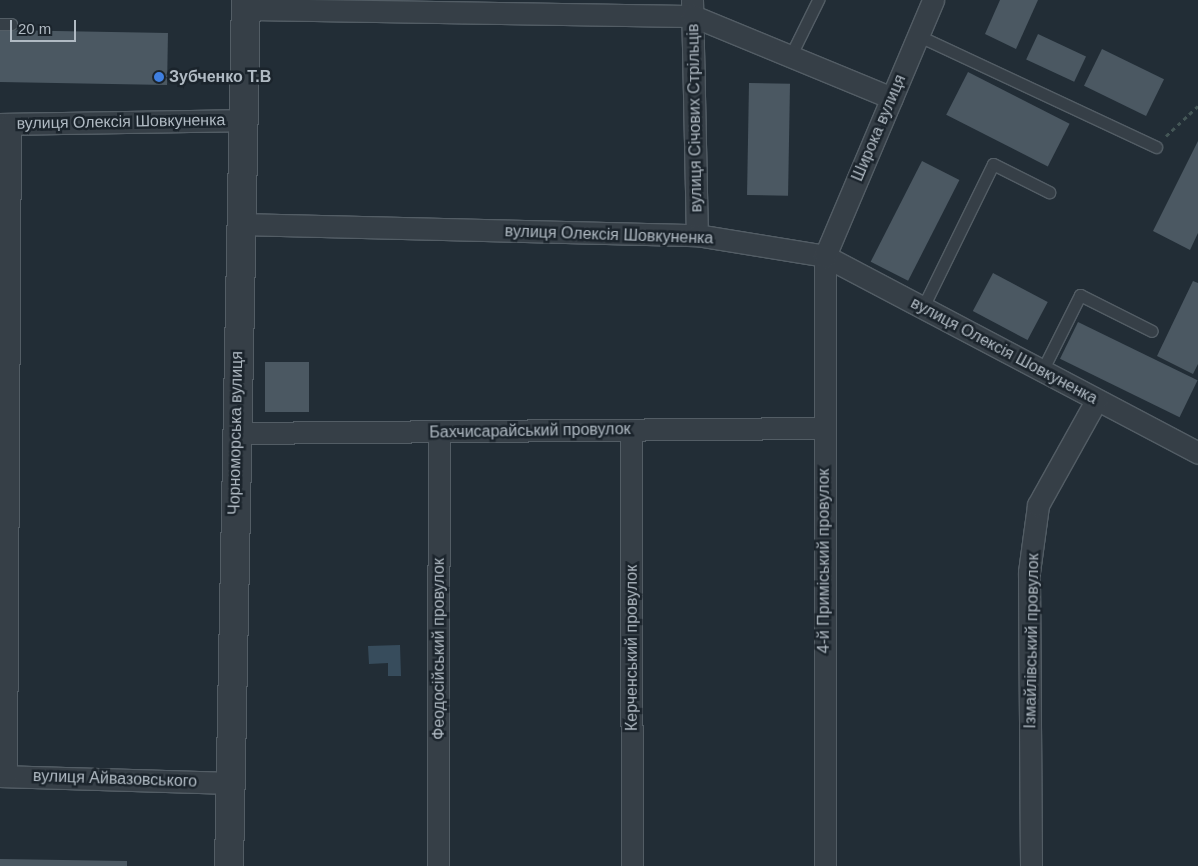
<!DOCTYPE html>
<meta charset="utf-8">
<style>
body{margin:0}
#map{position:relative;width:1198px;height:866px;overflow:hidden;background:#222d36;font-family:Arial,sans-serif}
div>[style]{position:absolute}
[style*='--x']{left:calc(var(--x)*1px);top:calc(var(--y)*1px);width:calc(var(--w)*1px);rotate:calc(var(--a)*1deg)}
.water>*{inset:0;background:#374c5c}
.building>*{inset:0;background:#4b5862;transform-origin:0 0}
.path>*{height:3px;margin-top:-1.5px;transform-origin:0;background:repeating-linear-gradient(90deg,#445656 0 4px,transparent 0 8px)}
.roads{filter:drop-shadow(1px 0 #535d65) drop-shadow(-1px 0 #535d65) drop-shadow(0 1px #535d65) drop-shadow(0 -1px #535d65)}
.service>*{height:11px;margin:-5.5px;padding:0 5.5px;transform-origin:5.5px;border-radius:5.5px;background:#363f47}
.minor>*{height:21px;margin:-10.5px;padding:0 10.5px;transform-origin:10.5px;border-radius:10.5px;background:#363f47}
.tertiary>*{height:28px;margin:-14px;padding:0 14px;transform-origin:14px;border-radius:14px;background:#363f47}
.dots>*{width:14px;height:14px;translate:-50% -50%;box-sizing:border-box;border:2px solid #1b242c;border-radius:50%}
span{translate:-50% -50%;white-space:nowrap;text-align:center;line-height:1.15;-webkit-text-stroke:5px #1b242c;paint-order:stroke}
.poi-label{font-size:16px;color:#b0bac3;font-weight:700}
.left{translate:0 -50%;text-align:left}
.street-label{font-size:16px;color:#b0bac3}
.scale{position:absolute;left:10px;top:20px;width:66px;height:22px;box-sizing:border-box;border:2px solid #b0bac3;border-top:0;padding-left:6px;font-size:15px;line-height:18px;white-space:nowrap;color:#b0bac3;-webkit-text-stroke:4px #1b242c;paint-order:stroke}
</style>
<div id="map">
<div class="water">
<div style="clip-path:polygon(400px 645px,401px 676px,388px 676px,388px 663px,369px 664px,368px 646px)"></div>
</div>
<div class="building">
<div style="clip-path:polygon(1000px 0,1038px 0,1016px 49px,985px 34px)"></div>
<div style="left:0;top:30px;width:168px;height:52px;rotate:1deg"></div>
<div style="left:1038px;top:34px;width:53px;height:28px;rotate:25deg"></div>
<div style="left:1102px;top:49px;width:69px;height:41px;rotate:26deg"></div>
<div style="left:968px;top:72px;width:114px;height:48px;rotate:27deg"></div>
<div style="left:749px;top:83px;width:41px;height:112px;rotate:1deg"></div>
<div style="clip-path:polygon(1198px 141px,1198px 233px,1190px 250px,1153px 231px)"></div>
<div style="left:922px;top:161px;width:42px;height:113px;rotate:27deg"></div>
<div style="left:993px;top:273px;width:62px;height:43px;rotate:28deg"></div>
<div style="clip-path:polygon(1193px 281px,1198px 283px,1198px 364px,1193px 374px,1157px 356px)"></div>
<div style="left:1078px;top:322px;width:133px;height:41px;rotate:26deg"></div>
<div style="left:265px;top:362px;width:44px;height:50px"></div>
<div style="clip-path:polygon(0 859px,127px 861px,127px 866px,0 866px)"></div>
</div>
<div class="path">
<div style="--x:1166;--y:136;--w:44;--a:-43.2"></div>
</div>
<div class="roads">
<div class="service">
<div style="--x:0;--y:24;--w:11;--a:0"></div>
<div style="--x:917;--y:35;--w:264;--a:25.1"></div>
<div style="--x:790;--y:57;--w:64;--a:-63.8"></div>
<div style="--x:923;--y:307;--w:159;--a:-63.9"></div>
<div style="--x:993;--y:164;--w:63;--a:26.6"></div>
<div style="--x:1042;--y:371;--w:85;--a:-63.4"></div>
<div style="--x:1080;--y:295;--w:80;--a:26.6"></div>
</div>
<div class="minor">
<div style="--x:692;--y:0;--w:235;--a:88.8"></div>
<div style="--x:246;--y:9;--w:447;--a:0.9"></div>
<div style="--x:693;--y:16;--w:215;--a:22.4"></div>
<div style="--x:0;--y:124;--w:243;--a:-0.9"></div>
<div style="--x:240;--y:224;--w:457;--a:1.4"></div>
<div style="--x:697;--y:235;--w:130;--a:9.3"></div>
<div style="--x:825;--y:256;--w:422;--a:27.8"></div>
<div style="--x:631;--y:430;--w:436;--a:89.9"></div>
<div style="--x:236;--y:433;--w:588;--a:-0.49"></div>
<div style="--x:0;--y:776;--w:230;--a:1.7"></div>
<div style="--x:6;--y:776;--w:652;--a:-89.65"></div>
<div style="--x:438;--y:866;--w:433;--a:-89.9"></div>
<div style="--x:825;--y:866;--w:610;--a:-90"></div>
<div style="--x:825;--y:256;--w:278;--a:-67.1"></div>
<div style="--x:1031;--y:866;--w:294;--a:-90.4"></div>
<div style="--x:1029;--y:572;--w:68;--a:-82.3"></div>
<div style="--x:1038;--y:505;--w:119;--a:-60.9"></div>
</div>
<div class="tertiary">
<div style="--x:229;--y:866;--w:866;--a:-88.88"></div>
</div>
</div>
<div class="dots">
<div style="left:159px;top:77px;background:#3f7fe0"></div>
</div>
<div class="poi-label">
<span class="left" style="left:169px;top:77px">Зубченко Т.В</span>
</div>
<div class="street-label">
<span style="left:695px;top:118px;rotate:-91deg">вулиця Січових Стрільців</span>
<span style="left:121px;top:122px;rotate:-1deg">вулиця Олексія Шовкуненка</span>
<span style="left:879px;top:128px;rotate:-67deg">Широка вулиця</span>
<span style="left:609px;top:235px;rotate:2deg">вулиця Олексія Шовкуненка</span>
<span style="left:1004px;top:351px;rotate:28deg">вулиця Олексія Шовкуненка</span>
<span style="left:530px;top:431px;rotate:-1deg">Бахчисарайський провулок</span>
<span style="left:236px;top:433px;rotate:-89deg">Чорноморська вулиця</span>
<span style="left:824px;top:561px;rotate:-90deg">4-й Приміський провулок</span>
<span style="left:1032px;top:641px;rotate:-89deg">Ізмайлівський провулок</span>
<span style="left:632px;top:648px;rotate:-90deg">Керченський провулок</span>
<span style="left:439px;top:649px;rotate:-90deg">Феодосійський провулок</span>
<span style="left:115px;top:779px;rotate:2deg">вулиця Айвазовського</span>
</div>
<div class="scale">20 m</div>
</div>
